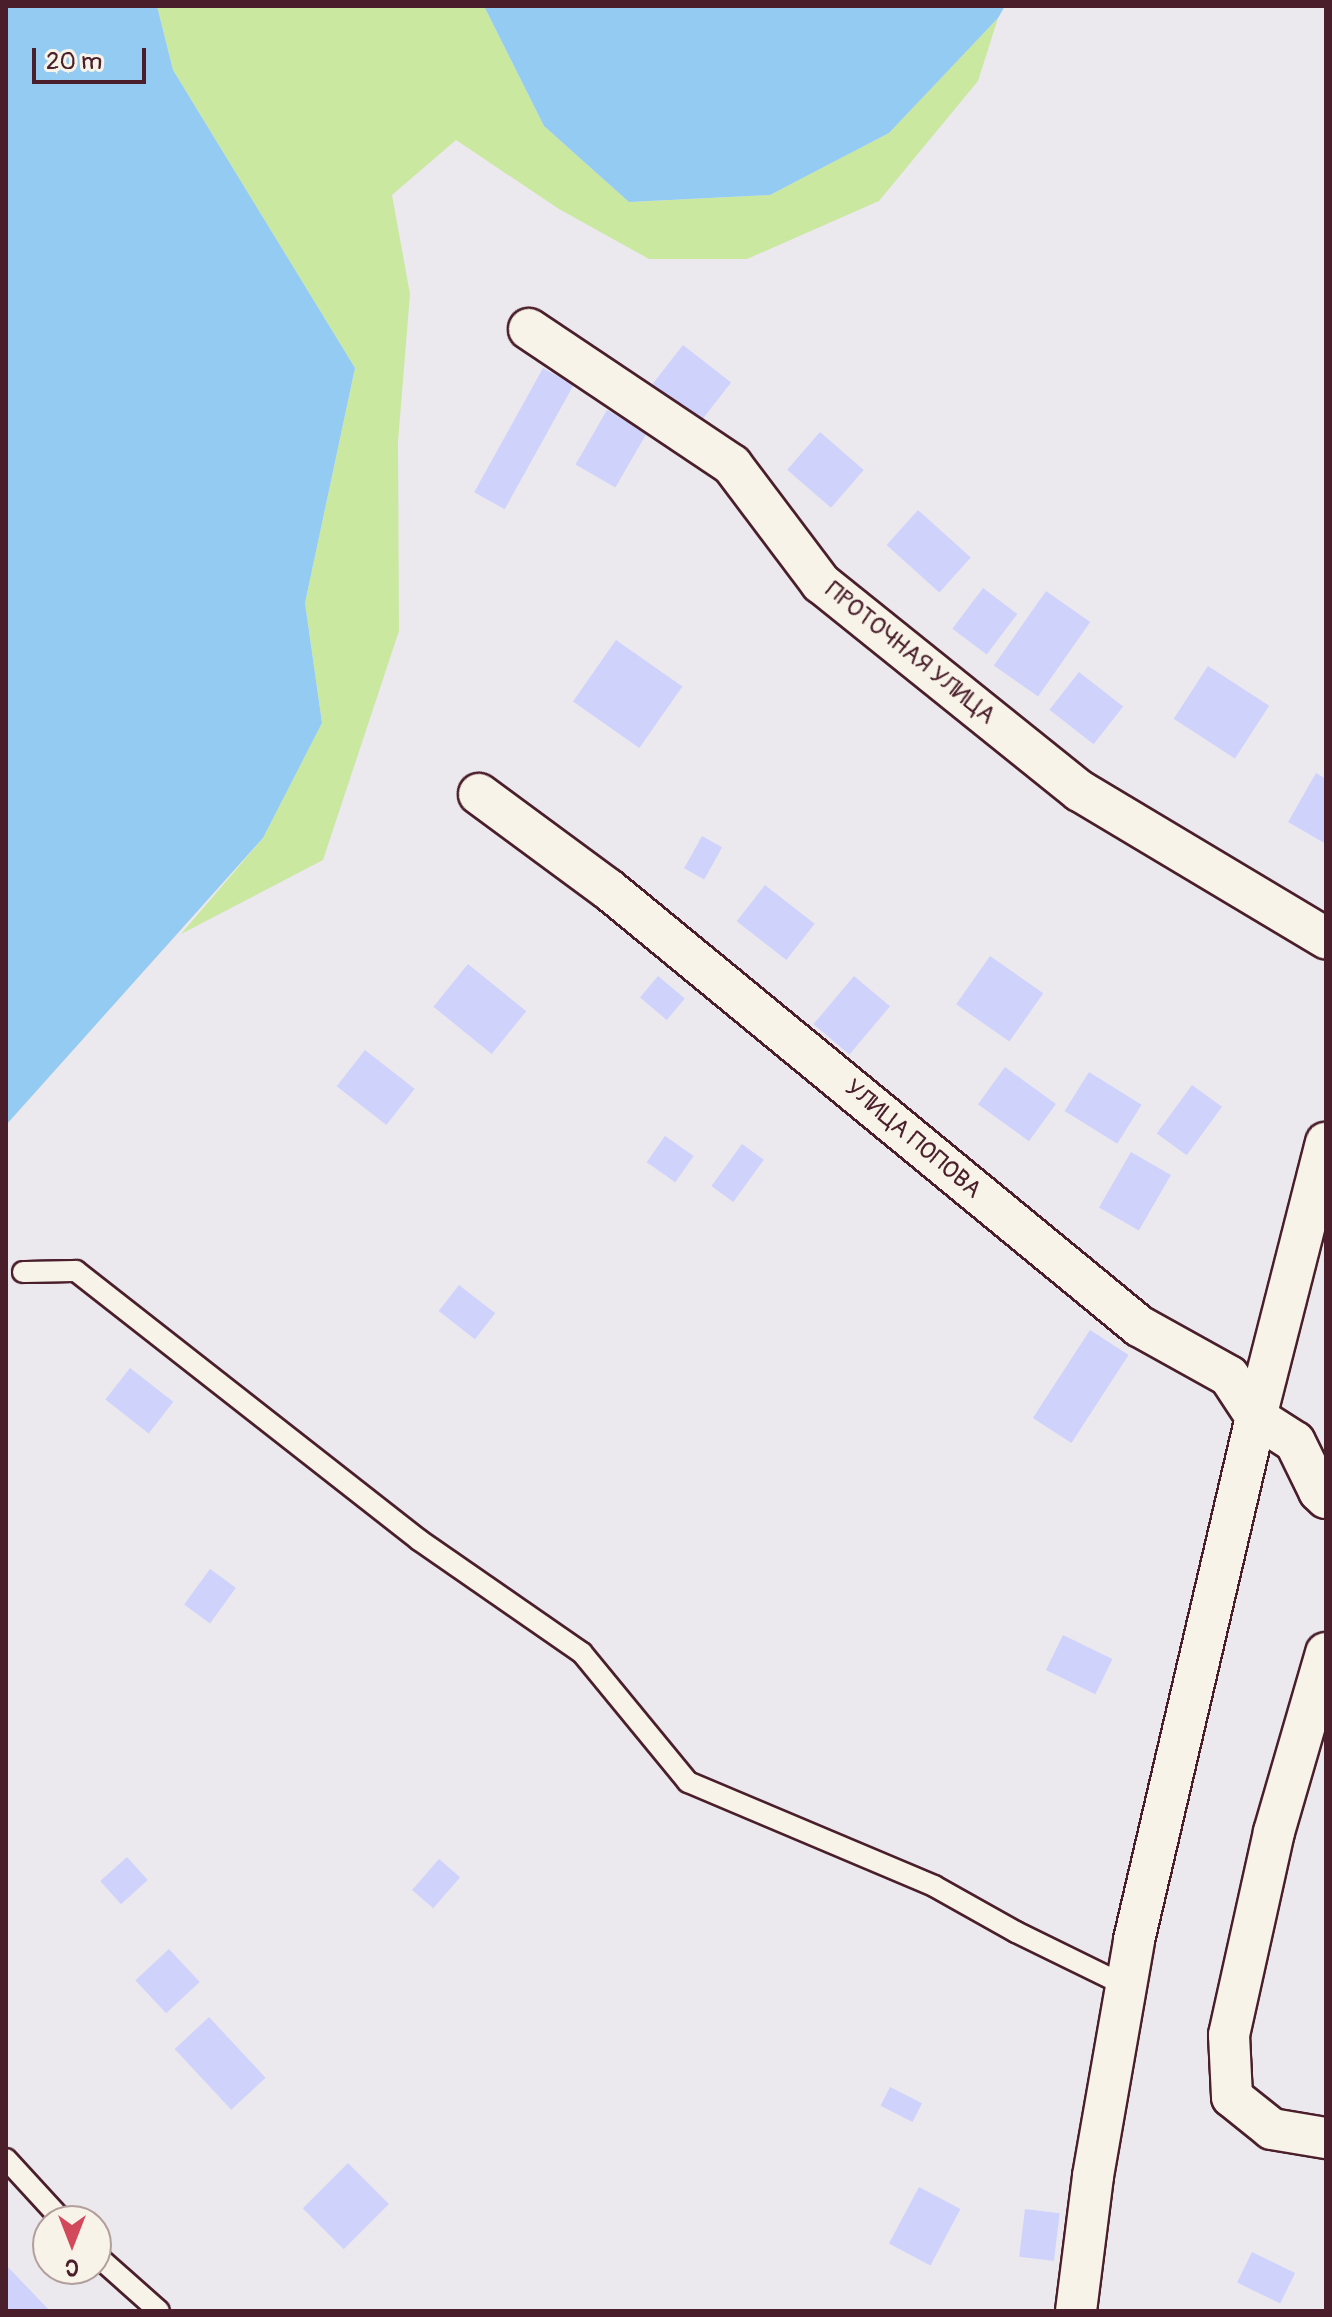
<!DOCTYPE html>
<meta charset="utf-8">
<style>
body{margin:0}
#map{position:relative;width:1332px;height:2317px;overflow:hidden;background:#ebe9ee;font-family:Pangolin,sans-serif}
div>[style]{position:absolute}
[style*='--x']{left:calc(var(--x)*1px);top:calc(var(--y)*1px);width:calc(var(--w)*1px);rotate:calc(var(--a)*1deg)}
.green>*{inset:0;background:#cae89f}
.water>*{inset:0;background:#93cbf2}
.building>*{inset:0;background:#cfd3fc;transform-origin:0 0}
.roads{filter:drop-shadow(2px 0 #4a1f2b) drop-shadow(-2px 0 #4a1f2b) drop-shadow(0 2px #4a1f2b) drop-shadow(0 -2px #4a1f2b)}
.service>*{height:20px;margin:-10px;padding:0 10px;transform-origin:10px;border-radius:10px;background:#f7f3e8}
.minor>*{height:40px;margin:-20px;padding:0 20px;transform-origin:20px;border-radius:20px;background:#f7f3e8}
span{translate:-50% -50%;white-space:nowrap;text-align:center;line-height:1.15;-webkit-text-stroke:7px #f7f3e8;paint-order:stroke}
.street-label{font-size:24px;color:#4a1f2b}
.frame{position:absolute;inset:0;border:8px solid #4a1f2b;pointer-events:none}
.north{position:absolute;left:32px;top:2205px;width:80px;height:80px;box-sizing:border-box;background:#f7f3e8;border:2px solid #b29e9c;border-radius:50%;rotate:180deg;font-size:22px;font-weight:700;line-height:32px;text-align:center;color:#4a1f2b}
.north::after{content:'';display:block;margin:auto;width:28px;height:36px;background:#d1495b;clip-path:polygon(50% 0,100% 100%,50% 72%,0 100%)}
.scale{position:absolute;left:32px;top:48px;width:114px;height:36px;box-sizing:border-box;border:4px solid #4a1f2b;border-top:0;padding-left:10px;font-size:24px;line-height:28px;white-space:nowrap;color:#4a1f2b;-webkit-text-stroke:6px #f7f3e8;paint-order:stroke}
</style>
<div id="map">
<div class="green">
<div style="clip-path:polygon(157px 6px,484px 6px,544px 126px,629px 202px,770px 195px,889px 133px,998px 18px,978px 81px,879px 201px,747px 259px,649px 259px,559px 209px,456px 140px,392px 195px,410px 294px,398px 442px,399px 631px,323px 860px,181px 934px,263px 838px,322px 723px,305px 603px,355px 368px,173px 70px)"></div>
</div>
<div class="water">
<div style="clip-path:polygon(6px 6px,157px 6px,173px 70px,355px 368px,305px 603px,322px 723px,263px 838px,6px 1125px)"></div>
<div style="clip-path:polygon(484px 6px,1005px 6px,998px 18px,889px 133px,770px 195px,629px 202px,544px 126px)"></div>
</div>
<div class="building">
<div style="left:683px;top:345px;width:61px;height:53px;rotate:38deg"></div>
<div style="left:543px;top:368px;width:35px;height:142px;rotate:29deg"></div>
<div style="left:607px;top:410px;width:46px;height:63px;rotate:30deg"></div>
<div style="left:820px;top:432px;width:58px;height:50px;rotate:41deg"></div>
<div style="left:918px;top:510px;width:71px;height:47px;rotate:42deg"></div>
<div style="left:983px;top:588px;width:43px;height:51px;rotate:37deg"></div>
<div style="left:1046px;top:591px;width:54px;height:91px;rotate:35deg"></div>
<div style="left:616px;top:640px;width:81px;height:75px;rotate:35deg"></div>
<div style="left:1208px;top:666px;width:73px;height:63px;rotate:33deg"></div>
<div style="left:1079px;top:672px;width:56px;height:48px;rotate:38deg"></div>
<div style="clip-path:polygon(1316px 773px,1326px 779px,1326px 844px,1288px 822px)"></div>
<div style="left:702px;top:836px;width:23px;height:37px;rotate:29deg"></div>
<div style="left:765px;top:885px;width:63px;height:46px;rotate:38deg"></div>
<div style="left:990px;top:956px;width:65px;height:59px;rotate:35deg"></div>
<div style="left:468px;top:964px;width:75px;height:55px;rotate:39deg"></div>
<div style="left:658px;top:976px;width:35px;height:28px;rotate:40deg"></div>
<div style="left:854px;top:976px;width:47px;height:63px;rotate:40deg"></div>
<div style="left:365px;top:1050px;width:63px;height:46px;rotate:38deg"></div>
<div style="left:1005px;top:1067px;width:63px;height:46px;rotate:36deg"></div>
<div style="left:1089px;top:1072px;width:62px;height:46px;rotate:32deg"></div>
<div style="left:1192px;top:1085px;width:37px;height:60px;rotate:36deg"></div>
<div style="left:665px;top:1136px;width:35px;height:32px;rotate:35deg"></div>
<div style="left:742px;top:1144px;width:27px;height:52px;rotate:36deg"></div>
<div style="left:1131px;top:1152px;width:46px;height:64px;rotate:30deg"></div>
<div style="left:459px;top:1285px;width:46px;height:33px;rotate:38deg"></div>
<div style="left:1090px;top:1330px;width:46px;height:105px;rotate:33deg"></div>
<div style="left:130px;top:1368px;width:55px;height:40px;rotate:38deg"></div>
<div style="left:210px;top:1569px;width:32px;height:44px;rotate:36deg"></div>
<div style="left:1063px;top:1635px;width:55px;height:39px;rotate:26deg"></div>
<div style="left:127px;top:1857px;width:31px;height:36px;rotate:48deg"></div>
<div style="left:439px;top:1859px;width:28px;height:41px;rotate:41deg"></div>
<div style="left:169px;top:1949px;width:45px;height:46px;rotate:47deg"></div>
<div style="left:209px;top:2017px;width:83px;height:47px;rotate:47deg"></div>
<div style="left:890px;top:2087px;width:36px;height:21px;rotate:27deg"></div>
<div style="left:348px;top:2163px;width:58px;height:64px;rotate:45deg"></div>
<div style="left:919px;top:2187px;width:47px;height:64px;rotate:28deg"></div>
<div style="left:1025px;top:2209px;width:35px;height:48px;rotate:7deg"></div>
<div style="left:1252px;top:2252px;width:48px;height:34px;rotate:26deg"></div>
<div style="clip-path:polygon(6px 2265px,50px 2311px,6px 2311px)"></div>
</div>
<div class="roads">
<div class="service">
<div style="--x:23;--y:1272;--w:53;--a:-1.1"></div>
<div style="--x:76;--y:1271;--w:436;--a:38.1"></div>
<div style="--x:419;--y:1540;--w:198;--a:34.7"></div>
<div style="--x:582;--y:1653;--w:167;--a:50.6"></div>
<div style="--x:688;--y:1782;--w:267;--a:22.9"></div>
<div style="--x:934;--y:1886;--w:94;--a:29.3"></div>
<div style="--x:1016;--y:1932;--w:123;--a:26.1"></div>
<div style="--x:6;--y:2159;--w:84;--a:47.4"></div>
<div style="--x:96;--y:2255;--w:84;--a:41.6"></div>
</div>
<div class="minor">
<div style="--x:529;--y:329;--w:244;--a:33.8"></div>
<div style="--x:732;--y:465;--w:148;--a:53"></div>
<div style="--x:821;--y:583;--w:332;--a:38.8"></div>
<div style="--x:1080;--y:791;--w:287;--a:30.9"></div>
<div style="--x:479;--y:794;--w:160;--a:36.4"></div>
<div style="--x:608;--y:889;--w:688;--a:39.45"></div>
<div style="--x:1139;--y:1326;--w:103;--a:29.1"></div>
<div style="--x:1229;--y:1376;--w:49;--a:56.6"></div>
<div style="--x:1256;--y:1417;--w:46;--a:32.7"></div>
<div style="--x:1295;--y:1442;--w:55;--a:63.9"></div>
<div style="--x:1319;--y:1491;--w:10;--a:45"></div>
<div style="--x:1326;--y:1653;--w:186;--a:106.2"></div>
<div style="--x:1274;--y:1832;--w:208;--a:102.5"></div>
<div style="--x:1229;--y:2035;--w:62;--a:87.2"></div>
<div style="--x:1232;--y:2097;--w:51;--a:38.7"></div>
<div style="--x:1272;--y:2129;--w:55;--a:9.5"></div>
<div style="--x:1076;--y:2311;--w:136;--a:-82.8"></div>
<div style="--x:1093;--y:2176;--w:240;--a:-80.1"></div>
<div style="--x:1134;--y:1940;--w:537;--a:-76.87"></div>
<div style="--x:1256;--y:1417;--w:283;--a:-75.7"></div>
</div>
</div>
<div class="street-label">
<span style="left:910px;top:653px;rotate:39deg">ПРОТОЧНАЯ УЛИЦА</span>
<span style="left:913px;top:1139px;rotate:40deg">УЛИЦА ПОПОВА</span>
</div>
<div class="frame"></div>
<div class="north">С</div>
<div class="scale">20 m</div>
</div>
